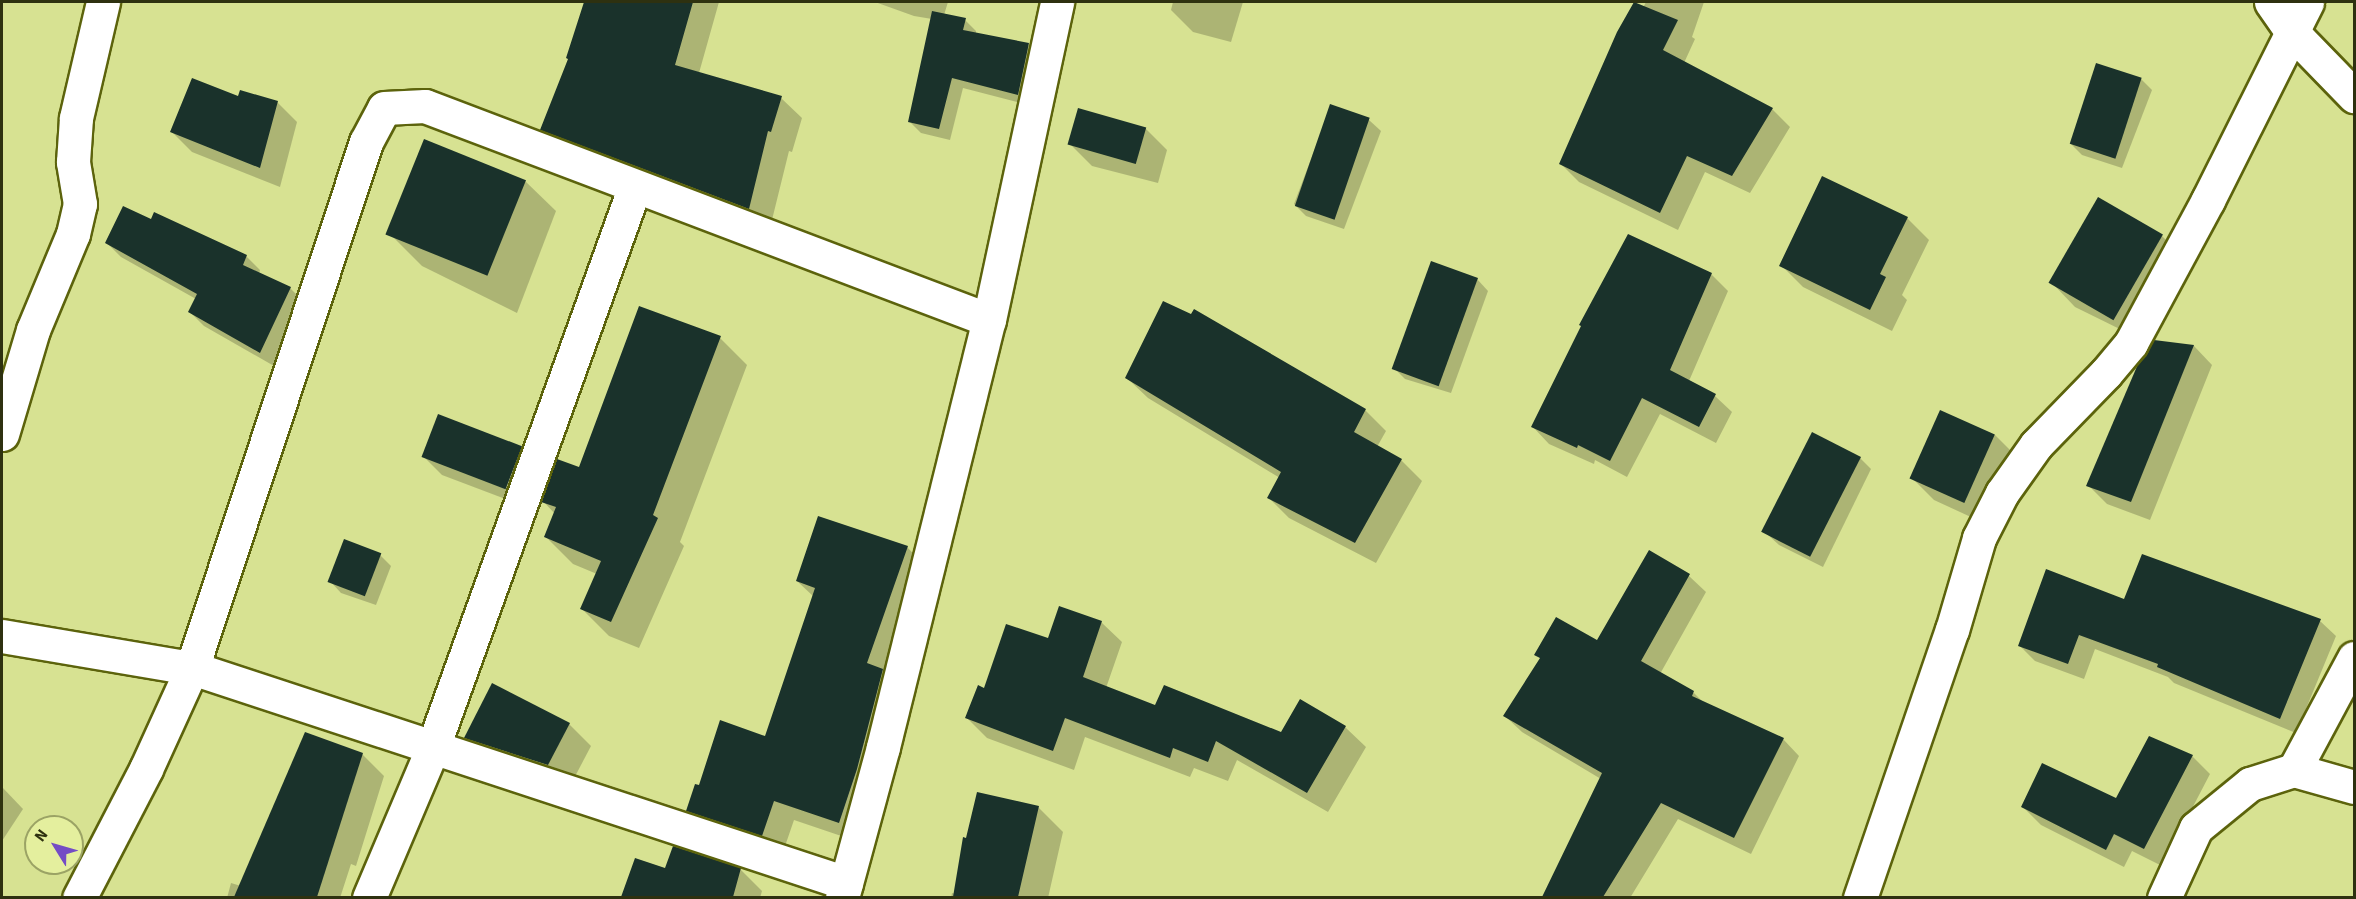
<!DOCTYPE html>
<style>
body{margin:0}
#map{position:relative;width:2356px;height:899px;overflow:hidden;background:#d7e292;font-family:"Source Sans 3",sans-serif}
div>[style]{position:absolute}
[style*='--x']{left:calc(var(--x)*1px);top:calc(var(--y)*1px);width:calc(var(--w)*1px);rotate:calc(var(--a)*1deg)}
.shadow>*{inset:0;background:#0003}
.building>*{inset:0;background:#1a322b;transform-origin:0 0}
.roads{filter:drop-shadow(2px 0 #5c630c) drop-shadow(-2px 0 #5c630c) drop-shadow(0 2px #5c630c) drop-shadow(0 -2px #5c630c)}
.minor>*{height:33px;margin:-16.5px;padding:0 16.5px;transform-origin:16.5px;border-radius:16.5px;background:#fff}
span{translate:-50% -50%;white-space:nowrap;text-align:center;line-height:1.15;-webkit-text-stroke:6px #e4ef9e;paint-order:stroke}
.frame{position:absolute;inset:0;border:3px solid #2e3110;pointer-events:none}
.north{position:absolute;left:24px;top:815px;width:60px;height:60px;box-sizing:border-box;background:#e4ef9e;border:2px solid #9ba365;border-radius:50%;rotate:307deg;font-size:16px;font-weight:700;line-height:24px;text-align:center;color:#2e3110}
.north::after{content:'';display:block;margin:auto;width:21px;height:27px;background:#744cc5;clip-path:polygon(50% 0,100% 100%,50% 72%,0 100%)}
</style>
<div id="map">
<div class="shadow">
<div style="clip-path:polygon(586px 2px,646px 21px,651px 2px,719px 2px,699px 73px,781px 98px,802px 118px,792px 152px,789px 151px,770px 228px,562px 150px,542px 129px,569px 60px,567px 58px)"></div>
<div style="clip-path:polygon(875px 2px,948px 2px,944px 15px,965px 20px,976px 31px,976px 34px,1028px 45px,1039px 56px,1029px 105px,963px 88px,950px 140px,921px 133px,910px 122px,932px 19px,914px 16px)"></div>
<div style="clip-path:polygon(1173px 2px,1243px 2px,1231px 42px,1193px 32px,1171px 10px)"></div>
<div style="clip-path:polygon(1646px 2px,1704px 2px,1692px 37px,1695px 39px,1684px 63px,1772px 109px,1790px 127px,1750px 193px,1705px 172px,1678px 230px,1579px 182px,1561px 164px)"></div>
<div style="clip-path:polygon(2141px 79px,2152px 90px,2122px 168px,2082px 155px,2071px 144px)"></div>
<div style="clip-path:polygon(277px 102px,297px 122px,280px 187px,192px 152px,172px 132px)"></div>
<div style="clip-path:polygon(1331px 106px,1369px 120px,1381px 131px,1344px 229px,1306px 216px,1294px 204px)"></div>
<div style="clip-path:polygon(1145px 128px,1167px 150px,1158px 183px,1092px 166px,1070px 144px)"></div>
<div style="clip-path:polygon(525px 181px,556px 211px,517px 313px,422px 266px,391px 235px)"></div>
<div style="clip-path:polygon(1907px 218px,1929px 240px,1902px 295px,1907px 300px,1892px 331px,1803px 287px,1781px 265px)"></div>
<div style="clip-path:polygon(152px 220px,246px 256px,260px 270px,259px 274px,290px 288px,304px 302px,274px 366px,204px 326px,190px 312px,196px 299px,121px 257px,107px 243px)"></div>
<div style="clip-path:polygon(2162px 236px,2184px 258px,2144px 341px,2075px 307px,2054px 285px)"></div>
<div style="clip-path:polygon(1711px 274px,1728px 291px,1689px 381px,1715px 396px,1732px 412px,1716px 443px,1660px 414px,1627px 477px,1595px 460px,1594px 464px,1549px 444px,1533px 427px)"></div>
<div style="clip-path:polygon(1477px 279px,1488px 291px,1451px 393px,1405px 379px,1394px 368px)"></div>
<div style="clip-path:polygon(720px 338px,747px 365px,680px 542px,684px 546px,639px 648px,609px 636px,582px 609px,597px 574px,573px 564px,546px 537px,555px 514px,543px 501px)"></div>
<div style="clip-path:polygon(2155px 342px,2194px 346px,2212px 365px,2150px 520px,2107px 504px,2088px 485px)"></div>
<div style="clip-path:polygon(1127px 378px,1365px 410px,1386px 431px,1377px 447px,1401px 460px,1422px 481px,1376px 563px,1289px 518px,1269px 498px,1280px 478px,1148px 398px)"></div>
<div style="clip-path:polygon(1941px 412px,1995px 435px,2017px 457px,1986px 524px,1934px 500px,1912px 478px)"></div>
<div style="clip-path:polygon(521px 447px,539px 465px,524px 506px,442px 475px,424px 457px)"></div>
<div style="clip-path:polygon(1860px 458px,1871px 469px,1823px 567px,1779px 545px,1767px 534px)"></div>
<div style="clip-path:polygon(907px 547px,926px 567px,859px 842px,794px 820px,782px 855px,707px 830px,688px 810px,700px 787px,766px 737px,814px 597px,797px 581px)"></div>
<div style="clip-path:polygon(1649px 553px,1689px 576px,1706px 592px,1660px 674px,1694px 693px,1704px 703px,1783px 739px,1799px 756px,1751px 854px,1678px 819px,1630px 898px,1544px 898px,1601px 779px,1522px 732px,1505px 716px,1541px 659px,1536px 654px,1598px 642px)"></div>
<div style="clip-path:polygon(380px 555px,391px 566px,376px 605px,341px 593px,330px 581px)"></div>
<div style="clip-path:polygon(2142px 556px,2320px 621px,2336px 636px,2296px 733px,2174px 683px,2168px 677px,2095px 649px,2084px 679px,2035px 661px,2019px 645px,2125px 601px)"></div>
<div style="clip-path:polygon(1101px 622px,1122px 642px,1106px 688px,1155px 706px,1282px 734px,1345px 727px,1366px 747px,1328px 812px,1237px 760px,1228px 781px,1194px 768px,1190px 777px,1085px 737px,1074px 770px,987px 738px,967px 718px,985px 690px,1049px 639px)"></div>
<div style="clip-path:polygon(569px 724px,591px 746px,570px 786px,488px 759px,466px 737px)"></div>
<div style="clip-path:polygon(362px 754px,384px 776px,356px 866px,351px 864px,340px 898px,227px 898px,231px 883px,241px 886px)"></div>
<div style="clip-path:polygon(2192px 756px,2210px 774px,2162px 866px,2132px 851px,2124px 867px,2041px 825px,2023px 807px,2116px 800px)"></div>
<div style="clip-path:polygon(2px 787px,23px 809px,2px 841px)"></div>
<div style="clip-path:polygon(1038px 807px,1063px 832px,1048px 898px,951px 898px,952px 893px,956px 894px)"></div>
<div style="clip-path:polygon(740px 869px,762px 891px,760px 898px,631px 898px,625px 891px,666px 870px)"></div>
</div>
<div class="building">
<div style="clip-path:polygon(584px 2px,693px 2px,675px 65px,782px 96px,771px 132px,768px 131px,749px 209px,540px 130px,568px 59px,566px 58px)"></div>
<div style="clip-path:polygon(1634px 2px,1678px 20px,1663px 50px,1773px 108px,1732px 176px,1687px 156px,1660px 213px,1559px 164px,1617px 32px)"></div>
<div style="clip-path:polygon(932px 11px,966px 18px,963px 30px,1029px 43px,1018px 95px,952px 78px,939px 129px,908px 122px)"></div>
<div style="left:2096px;top:63px;width:48px;height:85px;rotate:18deg"></div>
<div style="clip-path:polygon(192px 78px,238px 96px,240px 90px,278px 101px,260px 168px,170px 132px)"></div>
<div style="left:1330px;top:104px;width:42px;height:108px;rotate:19deg"></div>
<div style="left:1078px;top:108px;width:71px;height:38px;rotate:16deg"></div>
<div style="left:424px;top:139px;width:110px;height:103px;rotate:22deg"></div>
<div style="clip-path:polygon(1822px 176px,1908px 217px,1880px 274px,1886px 277px,1870px 310px,1779px 266px)"></div>
<div style="left:2098px;top:197px;width:75px;height:99px;rotate:30deg"></div>
<div style="clip-path:polygon(123px 206px,151px 219px,154px 212px,247px 255px,243px 265px,291px 287px,260px 353px,188px 312px,197px 294px,105px 243px)"></div>
<div style="clip-path:polygon(1628px 234px,1712px 273px,1670px 370px,1716px 394px,1699px 427px,1642px 398px,1610px 461px,1578px 445px,1577px 448px,1531px 427px,1581px 326px,1579px 325px)"></div>
<div style="left:1431px;top:261px;width:50px;height:115px;rotate:20deg"></div>
<div style="clip-path:polygon(1163px 301px,1191px 314px,1194px 309px,1366px 409px,1354px 432px,1402px 459px,1355px 543px,1267px 498px,1281px 472px,1125px 378px)"></div>
<div style="clip-path:polygon(639px 306px,721px 336px,653px 515px,658px 518px,611px 622px,580px 609px,601px 561px,544px 537px,556px 507px,541px 502px,557px 459px,579px 467px)"></div>
<div style="clip-path:polygon(2154px 340px,2194px 345px,2131px 502px,2086px 486px,2138px 364px)"></div>
<div style="left:1940px;top:410px;width:60px;height:75px;rotate:24deg"></div>
<div style="left:438px;top:414px;width:90px;height:46px;rotate:21deg"></div>
<div style="left:1812px;top:432px;width:55px;height:112px;rotate:27deg"></div>
<div style="clip-path:polygon(818px 516px,908px 546px,867px 663px,883px 669px,857px 769px,839px 823px,774px 801px,762px 836px,686px 811px,695px 784px,699px 785px,720px 720px,765px 736px,815px 588px,796px 581px)"></div>
<div style="left:344px;top:539px;width:40px;height:46px;rotate:21deg"></div>
<div style="clip-path:polygon(1649px 550px,1690px 574px,1641px 661px,1694px 691px,1692px 696px,1784px 738px,1734px 838px,1661px 803px,1603px 897px,1542px 897px,1602px 773px,1503px 716px,1540px 658px,1534px 655px,1556px 617px,1597px 640px)"></div>
<div style="clip-path:polygon(2142px 554px,2321px 619px,2280px 719px,2157px 667px,2158px 664px,2079px 635px,2068px 664px,2018px 646px,2046px 569px,2124px 599px)"></div>
<div style="clip-path:polygon(1059px 606px,1102px 621px,1083px 677px,1155px 705px,1164px 685px,1281px 732px,1300px 699px,1346px 726px,1307px 793px,1216px 741px,1208px 762px,1173px 748px,1170px 758px,1065px 718px,1053px 751px,965px 718px,978px 685px,984px 688px,1006px 624px,1048px 638px)"></div>
<div style="clip-path:polygon(492px 683px,570px 723px,548px 765px,464px 738px)"></div>
<div style="clip-path:polygon(305px 732px,363px 753px,317px 897px,234px 897px)"></div>
<div style="clip-path:polygon(2149px 736px,2193px 755px,2144px 849px,2114px 834px,2106px 850px,2021px 807px,2042px 763px,2116px 798px)"></div>
<div style="clip-path:polygon(977px 792px,1039px 806px,1018px 897px,953px 897px,963px 837px,966px 838px)"></div>
<div style="clip-path:polygon(673px 846px,741px 868px,733px 897px,621px 897px,635px 858px,665px 868px)"></div>
</div>
<div class="roads">
<div class="minor">
<div style="--x:2271;--y:2;--w:35;--a:55"></div>
<div style="--x:2291;--y:31;--w:91;--a:45.9"></div>
<div style="--x:2;--y:434;--w:109;--a:-73.4"></div>
<div style="--x:33;--y:330;--w:104;--a:-67.4"></div>
<div style="--x:73;--y:234;--w:31;--a:-77"></div>
<div style="--x:80;--y:204;--w:43;--a:-99.5"></div>
<div style="--x:73;--y:162;--w:44;--a:-86.1"></div>
<div style="--x:76;--y:118;--w:119;--a:-76.9"></div>
<div style="--x:2;--y:636;--w:193;--a:9.6"></div>
<div style="--x:192;--y:668;--w:111;--a:114.5"></div>
<div style="--x:146;--y:769;--w:145;--a:117.4"></div>
<div style="--x:2294;--y:770;--w:127;--a:-61.8"></div>
<div style="--x:846;--y:883;--w:688;--a:-161.8"></div>
<div style="--x:192;--y:668;--w:554;--a:-71.7"></div>
<div style="--x:366;--y:142;--w:38;--a:-62"></div>
<div style="--x:384;--y:108;--w:41;--a:-2.8"></div>
<div style="--x:425;--y:106;--w:603;--a:20.78"></div>
<div style="--x:369;--y:898;--w:164;--a:-67"></div>
<div style="--x:433;--y:747;--w:596;--a:-70.2"></div>
<div style="--x:842;--y:898;--w:156;--a:-74.8"></div>
<div style="--x:883;--y:747;--w:440;--a:-76.1"></div>
<div style="--x:989;--y:320;--w:325;--a:-77.9"></div>
<div style="--x:1860;--y:898;--w:283;--a:-71.1"></div>
<div style="--x:1952;--y:630;--w:96;--a:-73.6"></div>
<div style="--x:1979;--y:538;--w:51;--a:-62.9"></div>
<div style="--x:2002;--y:493;--w:59;--a:-54.7"></div>
<div style="--x:2036;--y:445;--w:100;--a:-45.8"></div>
<div style="--x:2106;--y:373;--w:39;--a:-50"></div>
<div style="--x:2131;--y:343;--w:162;--a:-61.7"></div>
<div style="--x:2208;--y:200;--w:221;--a:-63.4"></div>
<div style="--x:2164;--y:898;--w:77;--a:-65.4"></div>
<div style="--x:2196;--y:828;--w:70;--a:-39.2"></div>
<div style="--x:2250;--y:784;--w:46;--a:-17.7"></div>
<div style="--x:2294;--y:770;--w:62;--a:15.8"></div>
</div>
</div>
<div class="frame"></div>
<div class="north">N</div>
</div>
